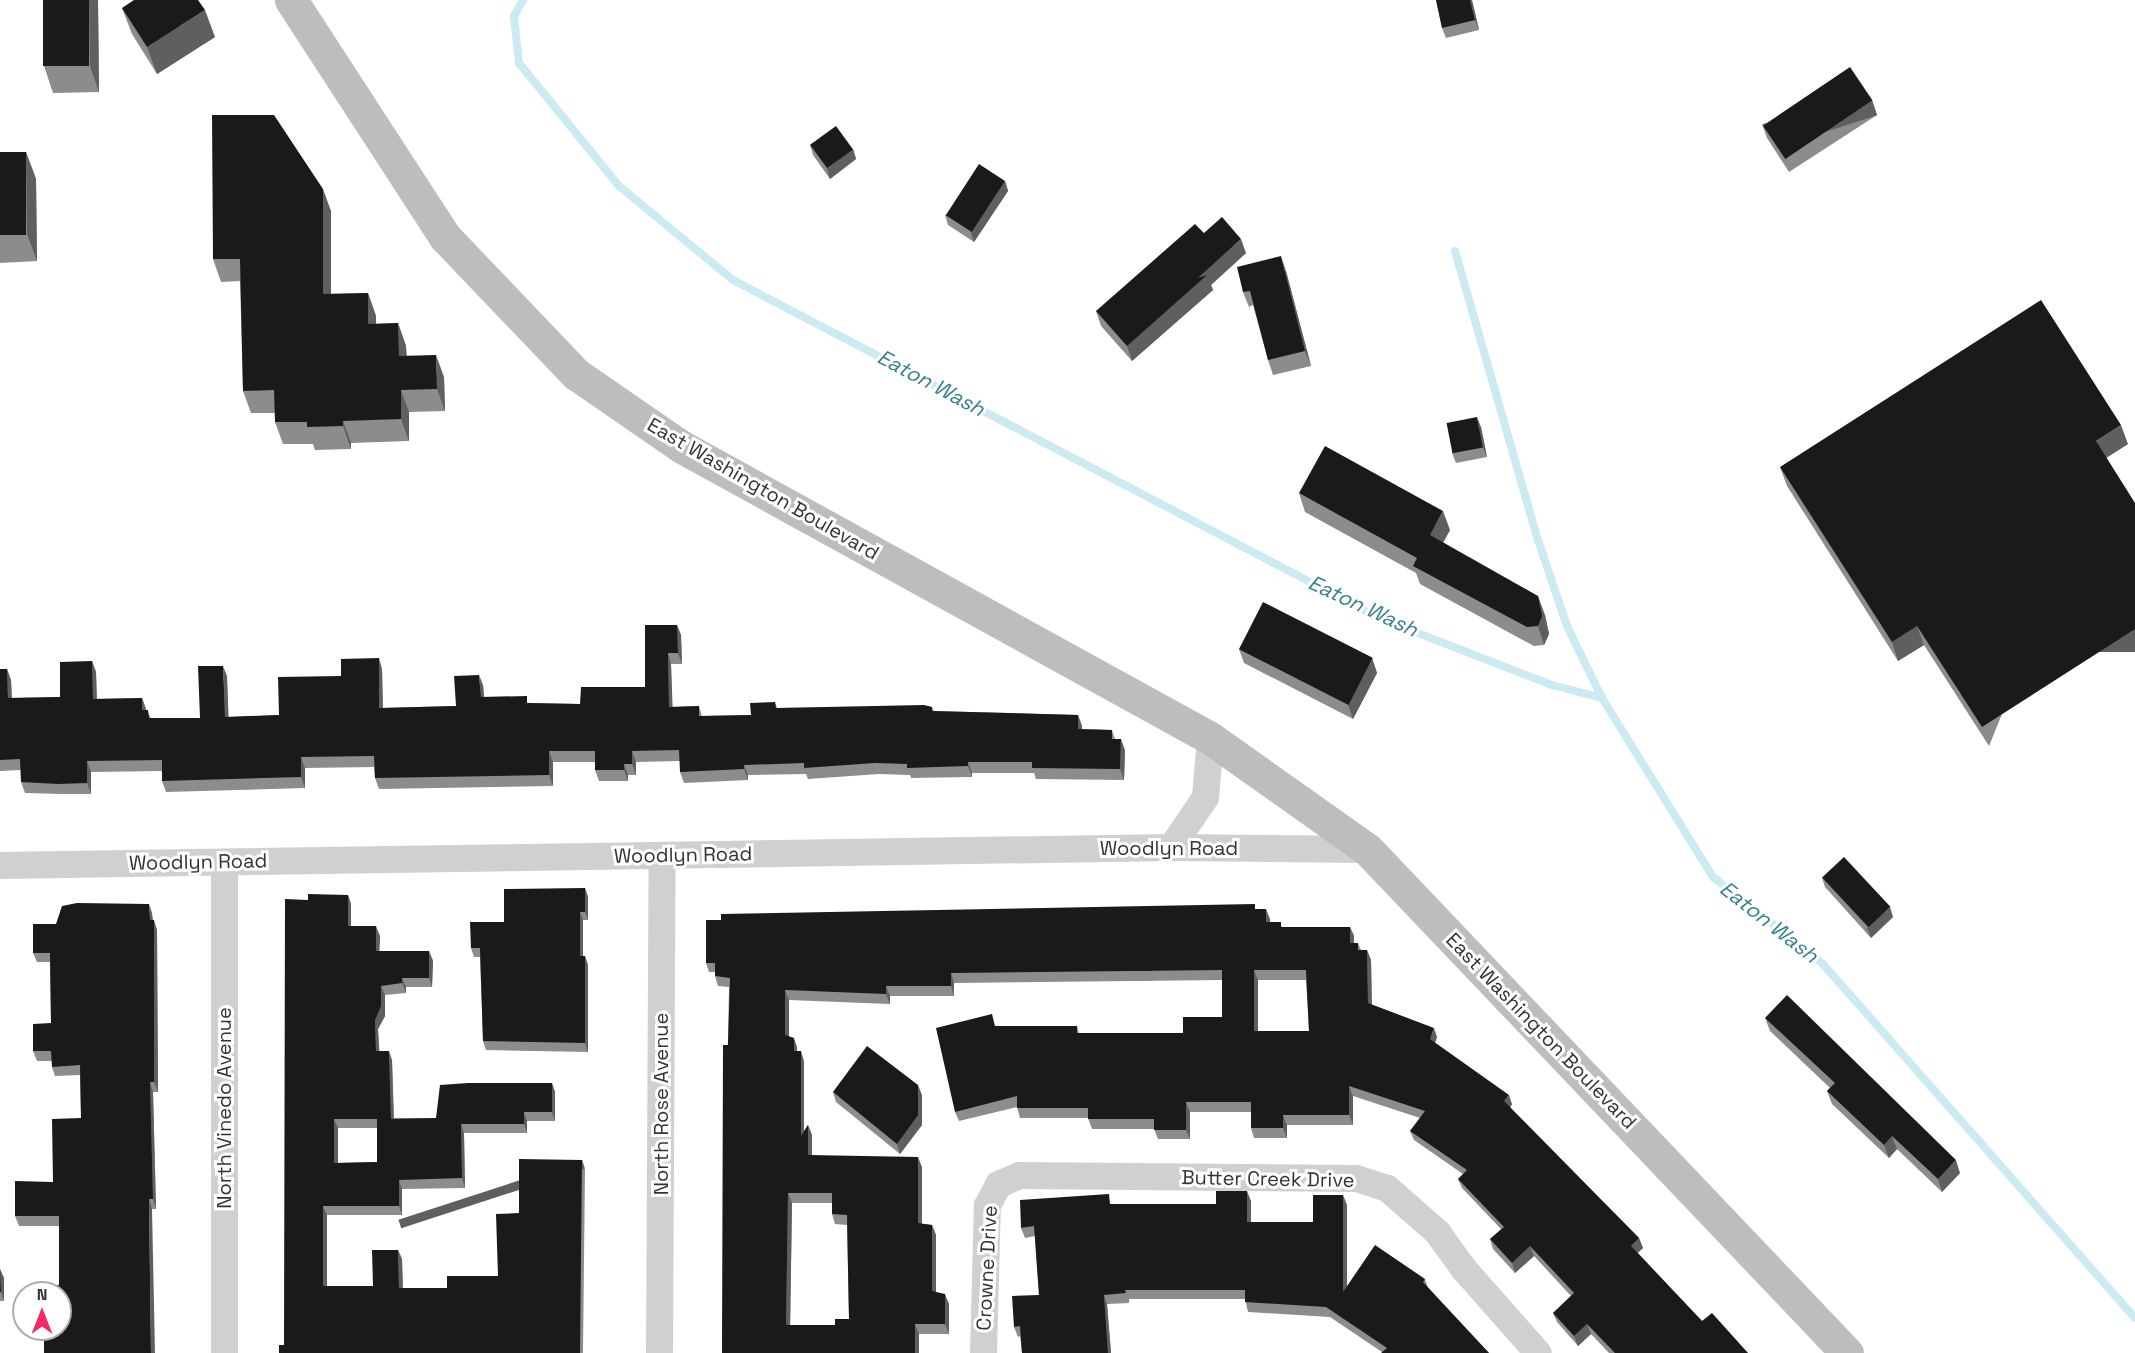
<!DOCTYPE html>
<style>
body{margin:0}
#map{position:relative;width:2135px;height:1353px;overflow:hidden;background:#fff;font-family:"Space Grotesk",sans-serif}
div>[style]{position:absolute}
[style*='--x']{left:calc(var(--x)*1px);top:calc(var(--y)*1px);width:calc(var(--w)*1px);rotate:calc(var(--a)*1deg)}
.stream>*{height:8px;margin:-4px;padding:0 4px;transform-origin:4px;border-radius:4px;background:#cceaf1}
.minor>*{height:27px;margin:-13.5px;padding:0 13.5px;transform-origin:13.5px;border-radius:13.5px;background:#d0d0d0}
.secondary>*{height:33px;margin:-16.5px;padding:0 16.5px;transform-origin:16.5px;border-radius:16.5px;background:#bdbdbd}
.wall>*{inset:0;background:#8c8c8c}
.shaded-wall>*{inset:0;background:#5f5f5f;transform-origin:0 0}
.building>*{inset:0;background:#1a1a1a;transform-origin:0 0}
span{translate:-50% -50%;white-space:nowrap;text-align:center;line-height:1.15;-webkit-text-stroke:6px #fff;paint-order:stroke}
.street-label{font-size:20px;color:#333}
.water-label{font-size:21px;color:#338091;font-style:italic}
.north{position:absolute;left:12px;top:1281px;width:60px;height:60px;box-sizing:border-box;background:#fff;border:2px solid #adadad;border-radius:50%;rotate:0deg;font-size:16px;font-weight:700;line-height:24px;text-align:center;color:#333}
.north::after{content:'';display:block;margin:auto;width:21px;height:27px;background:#f62862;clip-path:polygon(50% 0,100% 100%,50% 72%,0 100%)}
</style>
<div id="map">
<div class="stream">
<div style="--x:523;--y:0;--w:18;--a:119"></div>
<div style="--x:514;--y:16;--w:47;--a:83.9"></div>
<div style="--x:519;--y:63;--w:159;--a:50.9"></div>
<div style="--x:619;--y:186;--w:148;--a:39.5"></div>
<div style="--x:733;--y:280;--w:729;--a:27.62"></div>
<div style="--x:1379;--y:618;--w:186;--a:21.2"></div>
<div style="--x:1552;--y:685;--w:52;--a:14.6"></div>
<div style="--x:1602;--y:698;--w:211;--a:58.2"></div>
<div style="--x:1713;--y:877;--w:139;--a:38.3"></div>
<div style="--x:1822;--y:963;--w:473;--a:48.6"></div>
<div style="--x:1455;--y:251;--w:301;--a:74"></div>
<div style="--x:1538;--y:540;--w:91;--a:71.4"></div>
<div style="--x:1567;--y:626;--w:80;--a:64.1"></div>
</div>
<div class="minor">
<div style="--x:1171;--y:847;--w:60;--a:-55.8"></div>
<div style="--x:1205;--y:797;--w:59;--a:-85.2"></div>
<div style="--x:224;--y:862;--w:491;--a:90"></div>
<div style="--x:0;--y:865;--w:1171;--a:-0.88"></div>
<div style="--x:1171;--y:847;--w:196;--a:0.6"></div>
<div style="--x:659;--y:1353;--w:497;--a:-89.7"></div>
<div style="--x:983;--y:1353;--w:148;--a:-88.5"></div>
<div style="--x:987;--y:1205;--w:24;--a:-62"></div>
<div style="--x:998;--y:1184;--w:23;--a:-23"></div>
<div style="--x:1019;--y:1175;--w:337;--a:0.5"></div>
<div style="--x:1356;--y:1178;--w:33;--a:18"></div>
<div style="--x:1387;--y:1188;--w:67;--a:41.3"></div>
<div style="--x:1437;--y:1232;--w:44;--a:54.2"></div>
<div style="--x:1463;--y:1268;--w:113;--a:48.6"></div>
</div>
<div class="secondary">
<div style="--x:291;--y:0;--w:283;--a:57"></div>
<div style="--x:445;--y:237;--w:190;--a:46.3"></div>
<div style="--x:576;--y:374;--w:129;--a:34.6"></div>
<div style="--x:682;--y:447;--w:603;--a:28.86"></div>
<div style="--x:1210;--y:738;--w:192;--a:35.3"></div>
<div style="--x:1367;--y:849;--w:696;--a:46.4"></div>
</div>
<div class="wall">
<div style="clip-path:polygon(43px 0,98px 0,99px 92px,53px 93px,44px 66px)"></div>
<div style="clip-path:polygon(1436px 0,1472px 0,1479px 30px,1446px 38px,1442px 28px)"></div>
<div style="clip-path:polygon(122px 8px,215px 37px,157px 74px,132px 34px)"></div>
<div style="clip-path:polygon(1872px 100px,1877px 115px,1789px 172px,1767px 138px,1762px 124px)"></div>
<div style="clip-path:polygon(810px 145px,853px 149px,856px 159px,830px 179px,813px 155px)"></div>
<div style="clip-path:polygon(0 152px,26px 152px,36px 179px,37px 261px,0 263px)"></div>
<div style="clip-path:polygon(1005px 181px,1008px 191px,974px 242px,948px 225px,945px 215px)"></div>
<div style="clip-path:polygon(331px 211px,331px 294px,368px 293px,376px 316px,376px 324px,398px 323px,406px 346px,407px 356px,444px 377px,445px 411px,409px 412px,409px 441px,351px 443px,351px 449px,315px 450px,313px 444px,283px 444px,275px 422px,275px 413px,251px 413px,243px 391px,240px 281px,221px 282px,213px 259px)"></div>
<div style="clip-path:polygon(1204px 233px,1246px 253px,1211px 285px,1213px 290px,1132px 361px,1101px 326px,1096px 311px)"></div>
<div style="clip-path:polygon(1286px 271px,1311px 366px,1273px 375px,1268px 360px,1253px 305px,1249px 307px,1243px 292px)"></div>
<div style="clip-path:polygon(1481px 427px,1487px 457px,1456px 463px,1452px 453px)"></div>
<div style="clip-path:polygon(2128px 444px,2106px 458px,1989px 746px,1924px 645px,1898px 661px,1787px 486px,1780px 467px)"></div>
<div style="clip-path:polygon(1299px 493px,1450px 530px,1443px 542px,1545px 615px,1549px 634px,1544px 645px,1534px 646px,1420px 584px,1416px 573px,1305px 512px)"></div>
<div style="clip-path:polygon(677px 625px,681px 635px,682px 664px,671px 664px,672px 707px,699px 706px,702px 716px,751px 715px,775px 702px,777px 708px,932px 707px,934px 711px,1078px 715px,1082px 726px,1082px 729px,1112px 730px,1115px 739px,1125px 750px,1124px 780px,1036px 779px,1034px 773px,972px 773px,972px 777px,911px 778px,910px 775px,879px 774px,808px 779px,806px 774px,748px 775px,748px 780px,684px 783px,680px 772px,680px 761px,636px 762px,636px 775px,628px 775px,628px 781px,599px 781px,595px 770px,595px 762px,553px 762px,553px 786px,379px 789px,375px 778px,374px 767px,305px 768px,305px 788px,166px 792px,162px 781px,162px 771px,91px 772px,91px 794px,62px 794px,25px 793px,21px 782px,21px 770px,0 771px,0 669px,7px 669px,11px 680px,12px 698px,60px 697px,92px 661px,96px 672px,97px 699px,142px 698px,146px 710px,151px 718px,200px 718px,227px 676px,228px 717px,279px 715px,341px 676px,382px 669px,383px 708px,456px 706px,483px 685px,484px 697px,530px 703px,580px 704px,645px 687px)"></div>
<div style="clip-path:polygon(1239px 649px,1372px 658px,1377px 673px,1353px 719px,1244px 663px)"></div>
<div style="clip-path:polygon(1822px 878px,1893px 917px,1871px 938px,1825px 887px)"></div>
<div style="clip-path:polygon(585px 888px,588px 897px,588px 920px,583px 920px,583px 956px,585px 956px,588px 965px,588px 1052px,486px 1050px,483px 1041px,480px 957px,474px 957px,471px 948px,504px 922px)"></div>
<div style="clip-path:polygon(evenodd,348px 895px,351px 904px,351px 926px,380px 936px,379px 951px,429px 951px,433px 961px,432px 987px,406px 987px,406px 993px,385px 995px,385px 1016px,378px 1029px,379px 1051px,392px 1060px,394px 1118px,436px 1118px,552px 1083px,555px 1092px,555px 1121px,527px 1121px,527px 1133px,464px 1133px,465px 1188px,402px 1189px,402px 1215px,327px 1215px,327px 1286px,373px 1286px,398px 1250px,402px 1259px,403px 1288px,447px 1288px,498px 1276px,519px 1213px,582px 1160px,585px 1169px,583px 1353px,284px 1345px,308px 900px,348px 895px,338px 1128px,377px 1128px,377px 1162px,338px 1163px,338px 1128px)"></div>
<div style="clip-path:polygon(evenodd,1257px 909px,1270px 919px,1270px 922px,1283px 927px,1350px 927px,1354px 936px,1354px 943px,1358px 943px,1361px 950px,1367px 950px,1371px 960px,1372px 1005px,1437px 1037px,1435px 1043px,1512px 1104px,1510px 1108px,1639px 1238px,1643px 1248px,1638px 1253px,1702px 1321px,1748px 1353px,1609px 1353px,1591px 1334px,1578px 1346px,1557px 1322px,1553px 1313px,1571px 1296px,1534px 1256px,1515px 1273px,1493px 1249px,1490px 1239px,1501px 1229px,1462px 1188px,1458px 1179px,1463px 1174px,1414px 1140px,1410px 1131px,1420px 1118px,1353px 1096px,1353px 1125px,1287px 1125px,1287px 1138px,1254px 1138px,1251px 1128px,1251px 1112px,1190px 1112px,1190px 1139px,1158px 1139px,1154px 1129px,1092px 1129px,1088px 1118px,1020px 1118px,1017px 1107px,959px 1121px,955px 1112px,996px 1026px,1077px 1026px,1079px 1033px,1183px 1033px,1222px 1017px,1222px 980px,954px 983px,954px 996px,890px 996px,890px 1004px,789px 1000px,789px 1036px,797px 1047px,797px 1051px,804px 1061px,804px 1131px,808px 1125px,812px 1135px,812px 1155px,922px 1167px,922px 1224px,932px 1225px,936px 1235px,936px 1292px,949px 1304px,949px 1334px,919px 1334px,919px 1353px,722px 1353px,729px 987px,718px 986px,715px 976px,715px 972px,709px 972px,706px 963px,1257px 909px,1258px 980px,1306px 980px,1309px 1031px,1258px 1031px,1258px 980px,1257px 909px,792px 1203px,832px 1203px,832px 1214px,835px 1224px,847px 1225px,849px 1319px,835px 1325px,790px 1325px,792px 1203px)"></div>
<div style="clip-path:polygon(152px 913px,153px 920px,157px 930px,158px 1092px,153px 1092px,156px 1209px,152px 1209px,59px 1285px,59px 1226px,19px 1226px,15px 1216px,53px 1182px,81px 1118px,80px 1075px,55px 1076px,52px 1067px,52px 1061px,37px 1061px,33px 1051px,51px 1023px,50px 962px,37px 962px,33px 953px,56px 924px)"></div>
<div style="clip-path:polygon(1765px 1018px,1960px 1173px,1942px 1192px,1897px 1149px,1889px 1158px,1832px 1104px,1827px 1091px,1830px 1088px,1770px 1031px)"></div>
<div style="clip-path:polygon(833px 1092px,922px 1095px,922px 1125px,900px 1154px,836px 1102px)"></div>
<div style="clip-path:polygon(1251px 1201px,1251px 1222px,1313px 1222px,1347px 1205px,1347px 1287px,1425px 1279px,1428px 1288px,1489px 1353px,1382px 1352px,1330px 1317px,1248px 1312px,1245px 1299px,1129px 1299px,1129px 1303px,1107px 1304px,1111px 1353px,1022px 1353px,1020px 1336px,1018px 1337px,1014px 1327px,1039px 1295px,1035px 1236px,1025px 1238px,1021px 1228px,1113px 1204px,1216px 1204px)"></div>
<div style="clip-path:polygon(0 1269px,4px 1278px,4px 1301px,0 1301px)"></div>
</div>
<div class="shaded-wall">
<div style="clip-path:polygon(89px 0,98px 0,99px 92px,90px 66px)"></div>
<div style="clip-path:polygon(1470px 0,1472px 0,1479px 30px,1475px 20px)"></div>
<div style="clip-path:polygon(205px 10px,215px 37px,157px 74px,147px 47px)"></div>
<div style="left:1872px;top:100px;width:16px;height:105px;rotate:72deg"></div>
<div style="clip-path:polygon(853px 149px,856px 159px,830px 179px,827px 169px)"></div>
<div style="clip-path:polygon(26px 152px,36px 179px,37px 261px,27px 234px)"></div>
<div style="clip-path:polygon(1005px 181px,1008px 191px,974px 242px,971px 233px)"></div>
<div style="clip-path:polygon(323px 189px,331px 211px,331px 317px,323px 294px)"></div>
<div style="clip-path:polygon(1241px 239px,1246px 253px,1211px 285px,1213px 290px,1132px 361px,1127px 346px,1198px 278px)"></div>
<div style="clip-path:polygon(1281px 256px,1286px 271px,1311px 366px,1305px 351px)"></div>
<div style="clip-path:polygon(368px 293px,376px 316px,376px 347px,368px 324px)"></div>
<div style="clip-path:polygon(398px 323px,406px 346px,407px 379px,399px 356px)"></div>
<div style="clip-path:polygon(436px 355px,444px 377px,445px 411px,437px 389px)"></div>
<div style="clip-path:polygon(401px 390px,409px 412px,409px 441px,401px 419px)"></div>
<div style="clip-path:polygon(1477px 417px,1481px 427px,1487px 457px,1483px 447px)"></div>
<div style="clip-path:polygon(343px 421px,351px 443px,351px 449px,343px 426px)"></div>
<div style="clip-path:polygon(2121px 425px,2128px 444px,2103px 460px,2096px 441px)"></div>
<div style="clip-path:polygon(1443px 511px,1450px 530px,1437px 554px,1430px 535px)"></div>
<div style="clip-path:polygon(1538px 596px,1545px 615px,1549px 634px,1544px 645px,1538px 626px)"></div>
<div style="clip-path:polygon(677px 625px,681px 635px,682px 664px,678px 653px)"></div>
<div style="clip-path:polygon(1917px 626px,1924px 645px,1898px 661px,1892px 642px)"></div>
<div style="left:2135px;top:629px;width:23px;height:182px;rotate:90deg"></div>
<div style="clip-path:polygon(668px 653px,671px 664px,673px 718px,669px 707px)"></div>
<div style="clip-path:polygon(379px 658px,382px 669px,383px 719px,379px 708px)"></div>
<div style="clip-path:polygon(1372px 658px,1377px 673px,1353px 719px,1348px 705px)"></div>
<div style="clip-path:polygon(92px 661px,96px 672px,97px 710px,93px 699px)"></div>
<div style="clip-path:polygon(223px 666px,227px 676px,229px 728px,225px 717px)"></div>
<div style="clip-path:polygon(7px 669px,11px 680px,12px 709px,8px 698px)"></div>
<div style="clip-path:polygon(479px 675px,483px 685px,485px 708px,481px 697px)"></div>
<div style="clip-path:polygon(142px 698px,146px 709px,146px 721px,142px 710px)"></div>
<div style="clip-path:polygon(1078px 715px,1082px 726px,1082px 740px,1078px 729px)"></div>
<div style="clip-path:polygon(1121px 739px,1125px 750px,1124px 780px,1120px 769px)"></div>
<div style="clip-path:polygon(549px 751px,553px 762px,553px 786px,549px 775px)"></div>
<div style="clip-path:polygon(632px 751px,636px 762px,636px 775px,632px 764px)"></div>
<div style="clip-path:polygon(301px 757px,305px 768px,305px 788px,301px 777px)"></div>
<div style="clip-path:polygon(87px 761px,91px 772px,91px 794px,87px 783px)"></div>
<div style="clip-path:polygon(968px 762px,972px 773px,972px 777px,968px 766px)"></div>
<div style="clip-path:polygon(624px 764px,628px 775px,628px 781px,624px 770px)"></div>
<div style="clip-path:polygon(744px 765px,748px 775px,748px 780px,744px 769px)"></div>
<div style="clip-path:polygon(585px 888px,588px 897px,588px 920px,585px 912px)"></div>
<div style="clip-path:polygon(348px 895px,351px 904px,351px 936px,348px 926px)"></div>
<div style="clip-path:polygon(149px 904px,152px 913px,153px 930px,150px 920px)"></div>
<div style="clip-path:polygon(1890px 907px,1893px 917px,1871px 938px,1867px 928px)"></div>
<div style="clip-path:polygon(1266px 909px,1270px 919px,1270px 932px,1266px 922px)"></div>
<div style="clip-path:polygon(580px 912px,583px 920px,583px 965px,580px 956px)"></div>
<div style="clip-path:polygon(154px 920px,157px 930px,158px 1092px,154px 1082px)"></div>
<div style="clip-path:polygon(376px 926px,380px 936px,379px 961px,376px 951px)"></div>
<div style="clip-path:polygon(1350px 927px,1354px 936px,1354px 953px,1350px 943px)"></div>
<div style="clip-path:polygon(1367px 950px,1371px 960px,1372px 1013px,1368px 1003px)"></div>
<div style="clip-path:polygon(429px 951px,433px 961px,432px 987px,429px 978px)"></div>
<div style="clip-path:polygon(585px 956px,588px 965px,588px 1052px,585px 1043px)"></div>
<div style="clip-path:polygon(1254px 970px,1258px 980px,1258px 1041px,1254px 1031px)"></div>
<div style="clip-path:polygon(951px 973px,954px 983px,954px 996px,951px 986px)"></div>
<div style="clip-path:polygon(402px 978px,406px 987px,406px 993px,402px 983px)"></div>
<div style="clip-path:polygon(381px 986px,385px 995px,385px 1016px,378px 1029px,380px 1061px,376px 1051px,375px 1020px)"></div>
<div style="clip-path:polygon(886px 986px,890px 996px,890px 1004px,886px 994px)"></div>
<div style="clip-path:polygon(785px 990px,789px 1000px,789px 1045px,785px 1035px)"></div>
<div style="clip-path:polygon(1434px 1028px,1437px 1037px,1433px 1049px,1430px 1039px)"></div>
<div style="clip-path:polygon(794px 1038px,797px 1047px,797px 1061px,794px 1051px)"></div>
<div style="clip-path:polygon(389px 1051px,392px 1060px,394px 1128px,391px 1119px)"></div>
<div style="clip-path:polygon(801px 1051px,804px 1061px,804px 1146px,801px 1136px)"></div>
<div style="clip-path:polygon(150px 1082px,153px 1092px,156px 1209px,153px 1199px)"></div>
<div style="clip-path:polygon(552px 1083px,555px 1092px,555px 1121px,552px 1112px)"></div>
<div style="clip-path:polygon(918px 1085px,922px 1095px,922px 1125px,900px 1154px,897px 1144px)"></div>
<div style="clip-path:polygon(1349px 1086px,1353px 1096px,1353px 1125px,1349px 1115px)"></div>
<div style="clip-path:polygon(1509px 1095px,1512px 1104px,1508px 1111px,1504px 1101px)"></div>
<div style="clip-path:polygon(1186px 1102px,1190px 1112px,1190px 1139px,1186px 1130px)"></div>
<div style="clip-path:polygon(524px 1112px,527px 1121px,527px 1133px,524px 1124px)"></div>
<div style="clip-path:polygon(1283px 1115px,1287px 1125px,1287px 1138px,1283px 1128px)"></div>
<div style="clip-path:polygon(334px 1119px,338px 1128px,338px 1173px,334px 1163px)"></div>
<div style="clip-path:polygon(461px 1124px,464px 1133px,465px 1188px,462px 1178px)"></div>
<div style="clip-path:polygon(808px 1125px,812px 1135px,812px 1164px,808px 1155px)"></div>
<div style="clip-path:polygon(1892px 1136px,1897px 1149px,1889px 1158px,1884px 1145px)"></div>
<div style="clip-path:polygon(918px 1157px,922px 1167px,922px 1233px,918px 1223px)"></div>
<div style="left:582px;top:1160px;width:9px;height:193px;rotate:72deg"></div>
<div style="clip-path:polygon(1956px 1160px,1960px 1173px,1942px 1192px,1938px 1179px)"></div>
<div style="clip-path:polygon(399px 1180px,402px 1189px,402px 1215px,399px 1206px)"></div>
<div style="clip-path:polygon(1247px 1191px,1251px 1201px,1251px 1231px,1247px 1222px)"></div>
<div style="clip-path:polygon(788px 1193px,792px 1203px,790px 1335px,786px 1325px)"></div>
<div style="clip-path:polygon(1343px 1195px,1347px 1205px,1347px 1302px,1343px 1292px)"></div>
<div style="clip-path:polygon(149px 1199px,152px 1209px,155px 1353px,151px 1353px)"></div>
<div style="clip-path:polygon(323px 1206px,327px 1215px,327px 1296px,323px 1286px)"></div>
<div style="clip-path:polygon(932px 1225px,936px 1235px,936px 1301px,932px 1291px)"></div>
<div style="clip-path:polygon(1639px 1238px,1643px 1248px,1635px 1255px,1631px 1246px)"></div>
<div style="clip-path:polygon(1530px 1246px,1534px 1256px,1515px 1273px,1512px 1263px)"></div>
<div style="clip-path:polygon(398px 1250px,402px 1259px,403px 1297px,399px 1288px)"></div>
<div style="clip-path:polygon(0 1269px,4px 1278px,4px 1301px,1px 1292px)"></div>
<div style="clip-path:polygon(945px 1294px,949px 1304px,949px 1334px,945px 1324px)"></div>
<div style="clip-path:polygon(1104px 1295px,1107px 1304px,1111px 1353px,1108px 1353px)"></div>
<div style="clip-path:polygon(915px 1324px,919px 1334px,919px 1353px,915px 1353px)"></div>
<div style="clip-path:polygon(1587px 1324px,1591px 1334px,1578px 1346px,1574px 1336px)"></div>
</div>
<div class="building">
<div style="left:43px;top:0;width:46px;height:66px"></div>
<div style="clip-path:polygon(134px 0,198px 0,205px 10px,147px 47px,122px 8px)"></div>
<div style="clip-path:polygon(1436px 0,1470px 0,1475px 20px,1442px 28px)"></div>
<div style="left:1850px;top:67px;width:40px;height:105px;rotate:56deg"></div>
<div style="clip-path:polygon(212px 115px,274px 115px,323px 189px,323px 294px,368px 293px,368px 324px,398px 323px,399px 356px,436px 355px,437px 389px,401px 390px,401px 419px,343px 421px,343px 426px,307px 427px,307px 422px,275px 422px,274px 390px,243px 391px,240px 259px,213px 259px)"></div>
<div style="left:836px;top:126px;width:29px;height:32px;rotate:54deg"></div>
<div style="left:0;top:152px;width:26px;height:83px"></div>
<div style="left:979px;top:164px;width:31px;height:61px;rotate:33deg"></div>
<div style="clip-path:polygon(1222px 217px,1241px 239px,1198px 278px,1207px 275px,1127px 346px,1096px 311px,1195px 224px,1204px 233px)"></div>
<div style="clip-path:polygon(1281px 256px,1305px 351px,1268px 360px,1250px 291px,1243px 292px,1237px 267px)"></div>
<div style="clip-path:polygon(2041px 300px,2121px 425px,2096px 441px,2135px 503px,2135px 629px,1982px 727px,1917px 626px,1892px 642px,1780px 467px)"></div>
<div style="left:1477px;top:417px;width:31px;height:31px;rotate:79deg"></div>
<div style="clip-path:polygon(1325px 446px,1443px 511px,1430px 535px,1538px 596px,1542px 616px,1538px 626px,1527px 627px,1413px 566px,1417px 558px,1299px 493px)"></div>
<div style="left:1263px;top:602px;width:123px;height:53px;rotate:27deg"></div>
<div style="clip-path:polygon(645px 625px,677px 625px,678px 653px,668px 653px,669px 707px,699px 706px,699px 716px,751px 715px,750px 703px,775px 702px,776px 708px,924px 705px,932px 707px,932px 711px,1078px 715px,1078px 729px,1112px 730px,1112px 739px,1121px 739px,1120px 769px,1032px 768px,1032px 762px,968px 762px,968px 766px,907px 768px,907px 764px,875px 763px,804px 768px,804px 763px,744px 765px,744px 769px,680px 772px,679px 750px,632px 751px,632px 764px,624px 764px,624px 770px,595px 770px,595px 751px,549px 751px,549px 775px,375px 778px,374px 756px,301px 757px,301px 777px,162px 781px,162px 760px,87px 761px,87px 783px,58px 784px,21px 782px,20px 759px,0 760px,0 669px,7px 669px,8px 698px,60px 697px,60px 662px,92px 661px,93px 699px,142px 698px,142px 710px,148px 710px,149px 718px,200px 718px,198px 666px,223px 666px,225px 717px,279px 715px,278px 677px,341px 676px,341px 659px,379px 658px,379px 708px,456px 706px,454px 676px,479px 675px,481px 697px,527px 696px,527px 703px,580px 704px,581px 687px,645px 687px)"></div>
<div style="left:1844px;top:857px;width:68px;height:30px;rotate:47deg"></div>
<div style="clip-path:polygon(585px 888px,585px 912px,580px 912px,580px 956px,585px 956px,585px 1043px,483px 1041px,480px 948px,471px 948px,470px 922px,504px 922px,504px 889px)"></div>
<div style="clip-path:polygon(evenodd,308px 894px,348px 895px,348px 926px,376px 926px,376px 951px,429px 951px,429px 978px,402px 978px,402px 983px,381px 986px,381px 1006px,375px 1020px,376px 1051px,389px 1051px,391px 1119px,436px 1118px,440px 1085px,468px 1083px,552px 1083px,552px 1112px,524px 1112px,524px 1124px,461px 1124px,462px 1178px,399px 1180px,399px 1206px,323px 1206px,323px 1286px,373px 1286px,372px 1250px,398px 1250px,399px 1288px,447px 1288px,447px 1276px,498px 1276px,496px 1214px,519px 1213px,519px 1159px,582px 1160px,580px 1353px,279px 1353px,279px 1345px,284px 1345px,285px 899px,308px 900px,308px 894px,334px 1119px,377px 1119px,377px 1162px,334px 1163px,334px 1119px)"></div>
<div style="clip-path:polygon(77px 903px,149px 904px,150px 920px,154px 920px,154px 1082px,150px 1082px,153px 1199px,149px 1199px,151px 1353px,44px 1353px,44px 1329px,60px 1329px,60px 1293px,44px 1293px,44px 1285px,59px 1285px,59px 1216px,15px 1216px,15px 1181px,53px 1182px,52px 1119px,81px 1118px,80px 1065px,52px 1067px,51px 1051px,33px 1051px,33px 1024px,51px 1023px,50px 953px,33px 953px,33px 924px,56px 924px,62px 906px)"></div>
<div style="clip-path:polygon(evenodd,1255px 904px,1255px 909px,1266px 909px,1266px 922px,1281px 922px,1281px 927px,1350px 927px,1350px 943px,1358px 943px,1358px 950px,1367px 950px,1368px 1003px,1434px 1028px,1430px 1039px,1509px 1095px,1504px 1101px,1639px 1238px,1631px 1246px,1702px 1321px,1712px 1313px,1748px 1353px,1615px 1353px,1587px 1324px,1574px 1336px,1553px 1313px,1574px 1293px,1530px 1246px,1512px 1263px,1490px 1239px,1504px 1227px,1458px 1179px,1467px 1170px,1410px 1131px,1425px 1111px,1349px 1086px,1349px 1115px,1283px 1115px,1283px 1128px,1251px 1128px,1251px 1102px,1186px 1102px,1186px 1130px,1154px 1130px,1154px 1119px,1088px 1119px,1088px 1108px,1017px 1108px,1017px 1096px,955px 1112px,936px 1028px,992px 1014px,995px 1026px,1077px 1026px,1077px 1033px,1183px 1033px,1183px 1017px,1222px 1017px,1222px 970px,951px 973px,951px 986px,886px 986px,886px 994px,785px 990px,785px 1035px,794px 1038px,794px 1051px,801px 1051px,801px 1136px,808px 1125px,808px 1155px,918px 1157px,918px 1223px,932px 1225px,932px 1291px,945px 1294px,945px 1324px,915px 1324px,915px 1353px,722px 1353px,723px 1045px,728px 1045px,730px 978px,715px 976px,715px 963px,706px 963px,706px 920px,721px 920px,721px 914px,1255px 904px,1254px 970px,1306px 970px,1309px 1031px,1254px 1031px,1254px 970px,1255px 904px,788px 1193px,832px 1193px,832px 1214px,847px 1215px,849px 1319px,835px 1319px,835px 1325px,786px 1325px,788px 1193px)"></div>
<div style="clip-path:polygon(1787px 995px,1956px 1160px,1938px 1179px,1892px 1136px,1884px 1145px,1827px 1091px,1835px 1083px,1765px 1018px)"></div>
<div style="clip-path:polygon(867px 1046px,918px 1085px,918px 1115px,897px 1144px,833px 1092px)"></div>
<div style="clip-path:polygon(1216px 1191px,1247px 1191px,1247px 1222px,1313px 1222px,1313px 1195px,1343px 1195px,1343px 1292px,1375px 1245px,1425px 1279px,1423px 1282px,1489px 1353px,1381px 1353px,1387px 1348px,1326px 1307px,1245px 1302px,1245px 1290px,1125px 1290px,1126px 1293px,1104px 1295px,1108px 1353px,1022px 1353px,1020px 1326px,1014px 1327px,1012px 1296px,1039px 1295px,1034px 1226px,1021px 1228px,1020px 1200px,1109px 1194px,1110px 1204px,1216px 1204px)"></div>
<div style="clip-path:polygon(0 1269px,1px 1292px,0 1292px)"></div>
</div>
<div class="street-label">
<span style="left:763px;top:489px;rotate:30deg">East Washington Boulevard</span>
<span style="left:1169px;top:848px">Woodlyn Road</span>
<span style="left:683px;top:855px;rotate:-1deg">Woodlyn Road</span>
<span style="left:198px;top:862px;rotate:-1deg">Woodlyn Road</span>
<span style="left:1541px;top:1031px;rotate:46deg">East Washington Boulevard</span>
<span style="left:661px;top:1104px;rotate:-90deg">North Rose Avenue</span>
<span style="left:224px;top:1108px;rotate:-90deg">North Vinedo Avenue</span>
<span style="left:1268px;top:1179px;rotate:1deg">Butter Creek Drive</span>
<span style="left:987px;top:1268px;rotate:-87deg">Crowne Drive</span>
</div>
<div class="water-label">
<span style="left:931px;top:383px;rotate:28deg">Eaton Wash</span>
<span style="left:1363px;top:606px;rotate:25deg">Eaton Wash</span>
<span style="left:1769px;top:922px;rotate:38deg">Eaton Wash</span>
</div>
<div class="north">N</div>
</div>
